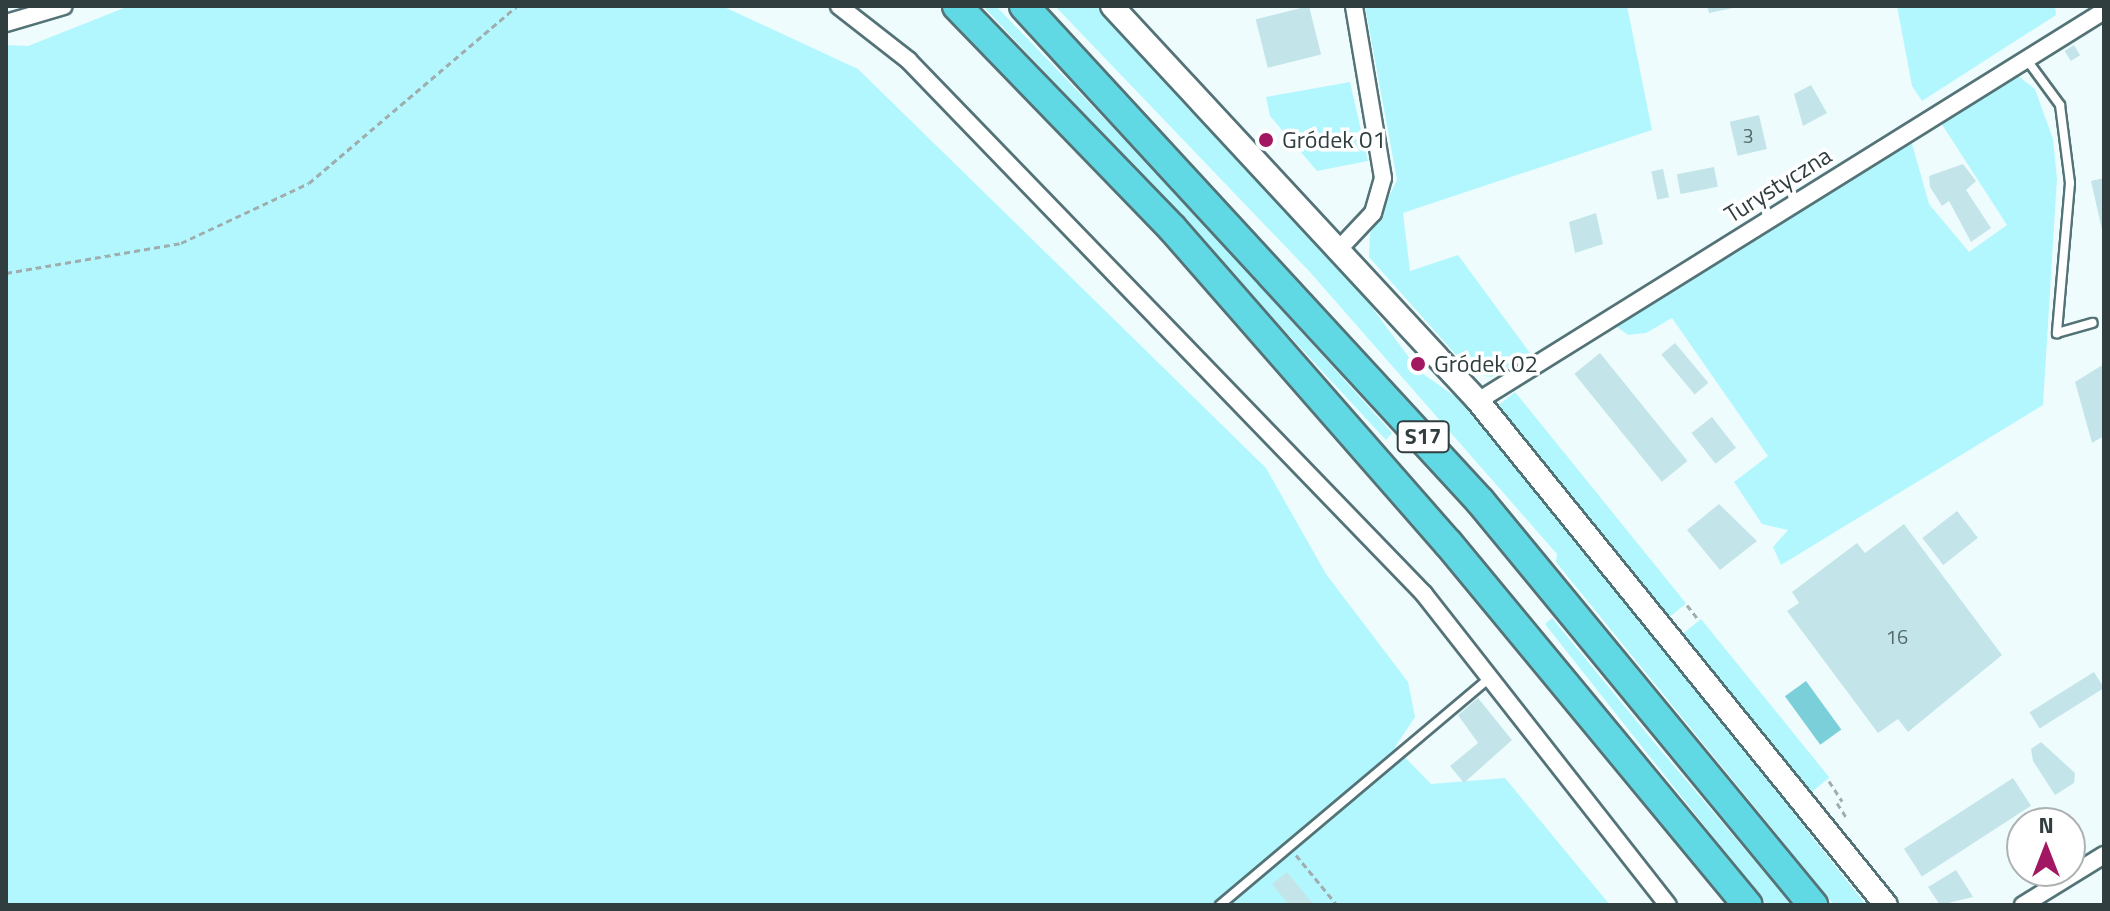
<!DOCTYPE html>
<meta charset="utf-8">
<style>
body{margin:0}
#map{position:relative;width:2110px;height:911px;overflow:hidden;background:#effcfe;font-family:"Titillium Web",sans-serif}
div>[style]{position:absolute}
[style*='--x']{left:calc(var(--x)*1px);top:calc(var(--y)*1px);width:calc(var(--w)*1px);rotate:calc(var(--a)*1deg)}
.green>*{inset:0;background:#b3f7fe;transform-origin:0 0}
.water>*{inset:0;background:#7bcfd8;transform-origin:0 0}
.building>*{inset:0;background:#c3e5e9;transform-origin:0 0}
.path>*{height:3px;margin-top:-1.5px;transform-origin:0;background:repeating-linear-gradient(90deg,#a0adaf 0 6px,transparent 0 10px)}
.roads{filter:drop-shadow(2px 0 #547377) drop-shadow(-2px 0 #547377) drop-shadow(0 2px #547377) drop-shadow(0 -2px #547377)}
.lane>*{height:8px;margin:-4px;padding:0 4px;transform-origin:4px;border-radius:4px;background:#fff}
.street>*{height:16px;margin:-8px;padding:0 8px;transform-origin:8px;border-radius:8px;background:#fff}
.secondary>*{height:22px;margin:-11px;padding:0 11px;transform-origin:11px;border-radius:11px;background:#fff}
.highway>*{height:28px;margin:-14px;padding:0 14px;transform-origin:14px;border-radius:14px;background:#60d9e5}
.dots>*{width:22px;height:22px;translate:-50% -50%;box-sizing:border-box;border:4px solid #fff;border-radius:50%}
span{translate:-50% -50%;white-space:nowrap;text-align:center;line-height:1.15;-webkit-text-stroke:7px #fff;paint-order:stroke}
.number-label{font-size:20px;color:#55686a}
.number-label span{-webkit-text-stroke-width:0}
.shield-label span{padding:2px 6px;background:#fff;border:2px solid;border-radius:6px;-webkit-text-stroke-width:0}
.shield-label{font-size:22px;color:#303e3f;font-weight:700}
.poi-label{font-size:24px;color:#303e3f}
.left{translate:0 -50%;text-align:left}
.street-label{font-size:24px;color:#303e3f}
.frame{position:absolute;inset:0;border:8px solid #303e3f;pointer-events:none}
.north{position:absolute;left:2006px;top:807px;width:80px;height:80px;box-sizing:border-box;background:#fff;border:2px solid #acb2b2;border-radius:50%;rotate:0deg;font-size:22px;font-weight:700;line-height:32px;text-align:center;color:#303e3f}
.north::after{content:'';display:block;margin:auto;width:28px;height:36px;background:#a11762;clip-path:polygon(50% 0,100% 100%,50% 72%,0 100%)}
</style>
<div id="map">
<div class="green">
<div style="clip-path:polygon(129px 6px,722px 6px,858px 69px,1266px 468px,1326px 574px,1408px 682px,1415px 717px,1395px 747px,1431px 784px,1505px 778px,1610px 905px,6px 905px,6px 45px,28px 46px)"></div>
<div style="clip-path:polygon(983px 6px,996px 6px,1192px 210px,1392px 433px,1386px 440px)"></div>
<div style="clip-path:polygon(1055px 6px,1097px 6px,1354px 283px,1419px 371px,1476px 411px,1866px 905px,1834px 905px,1556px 562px,1557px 554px,1309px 271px)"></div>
<div style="clip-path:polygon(1365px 6px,1627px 6px,1652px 130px,1403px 213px,1410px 271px,1458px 255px,1533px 357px,1491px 377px,1473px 374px,1369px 257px,1370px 234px,1397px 180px)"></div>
<div style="clip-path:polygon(1897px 6px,2055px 6px,2056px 15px,1922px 101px,1912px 86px)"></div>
<div style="clip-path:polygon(2017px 75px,2035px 89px,2053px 139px,2057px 178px,2043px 405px,1781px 565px,1773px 547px,1788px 530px,1762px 524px,1734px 482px,1768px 456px,1672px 318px,1646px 333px,1628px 335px,1613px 324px,1911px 140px,1929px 204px,1969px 252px,2007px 225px,1941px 123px)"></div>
<div style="clip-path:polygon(1350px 82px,1368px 161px,1317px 171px,1270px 116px,1266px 97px)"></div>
<div style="left:1515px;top:392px;width:272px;height:24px;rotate:51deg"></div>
<div style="clip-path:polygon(1552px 618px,1657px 746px,1792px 905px,1767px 905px,1545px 624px)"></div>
<div style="left:1701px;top:619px;width:204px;height:24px;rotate:51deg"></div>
</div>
<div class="water">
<div style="left:1806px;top:681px;width:60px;height:26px;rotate:54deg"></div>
</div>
<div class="building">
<div style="left:1309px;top:6px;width:50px;height:55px;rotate:76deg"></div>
<div style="clip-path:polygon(1707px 6px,1738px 6px,1738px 7px,1709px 13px)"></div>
<div style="left:2074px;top:45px;width:12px;height:11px;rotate:59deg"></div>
<div style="clip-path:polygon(1811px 85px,1827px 113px,1803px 126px,1794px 94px)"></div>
<div style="left:1759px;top:115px;width:35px;height:30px;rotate:77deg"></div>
<div style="clip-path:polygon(1963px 164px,1976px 181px,1966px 190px,1991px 228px,1971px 242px,1949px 201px,1942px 206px,1930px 187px,1929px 176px)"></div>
<div style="left:1714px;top:167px;width:20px;height:38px;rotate:79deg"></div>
<div style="left:1663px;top:169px;width:29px;height:12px;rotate:78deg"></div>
<div style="clip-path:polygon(2104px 178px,2104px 234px,2103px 234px,2091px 181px)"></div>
<div style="clip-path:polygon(1596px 213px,1603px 244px,1575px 253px,1569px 222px)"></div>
<div style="left:1675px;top:343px;width:52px;height:18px;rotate:50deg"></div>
<div style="left:1600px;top:353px;width:139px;height:33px;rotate:51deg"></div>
<div style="clip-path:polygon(2104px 364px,2104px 436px,2092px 443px,2075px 382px)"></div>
<div style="left:1712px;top:417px;width:39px;height:26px;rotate:52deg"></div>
<div style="clip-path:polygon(1719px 504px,1757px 541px,1720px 570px,1687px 530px)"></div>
<div style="left:1957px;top:511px;width:34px;height:44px;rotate:52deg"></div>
<div style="clip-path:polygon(1904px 524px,2002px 655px,1908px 732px,1898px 719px,1878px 733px,1787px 611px,1799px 603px,1792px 592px,1857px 543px,1865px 553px)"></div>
<div style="left:2094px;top:672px;width:19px;height:76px;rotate:58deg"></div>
<div style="clip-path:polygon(1478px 698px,1512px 740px,1464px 783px,1450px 766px,1478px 743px,1458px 715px)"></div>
<div style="clip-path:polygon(2041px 742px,2075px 773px,2074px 783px,2055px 795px,2033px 761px,2031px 749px)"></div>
<div style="left:2013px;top:778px;width:33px;height:130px;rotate:57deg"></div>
<div style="clip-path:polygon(1956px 870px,1973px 897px,1940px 905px,1928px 887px)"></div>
<div style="clip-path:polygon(1287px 872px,1314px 905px,1289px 905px,1272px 884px)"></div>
</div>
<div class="path">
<div style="--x:6;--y:273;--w:178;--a:-9.7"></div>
<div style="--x:181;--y:243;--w:141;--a:-25.1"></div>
<div style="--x:309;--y:183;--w:273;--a:-40.4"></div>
<div style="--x:1687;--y:605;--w:16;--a:52"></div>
<div style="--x:1829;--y:781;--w:24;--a:57"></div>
<div style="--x:1837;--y:803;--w:17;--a:57"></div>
<div style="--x:1296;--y:855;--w:65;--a:50.6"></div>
</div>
<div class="roads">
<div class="lane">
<div style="--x:2027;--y:60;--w:56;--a:53.7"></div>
<div style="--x:2060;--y:105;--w:79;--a:82.7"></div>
<div style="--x:2070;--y:183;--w:151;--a:95"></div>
<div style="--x:2057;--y:333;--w:37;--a:-16"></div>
<div style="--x:1220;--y:905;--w:353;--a:-40.1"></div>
</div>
<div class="street">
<div style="--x:839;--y:6;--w:88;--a:38"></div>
<div style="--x:908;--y:60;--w:743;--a:45.98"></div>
<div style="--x:1424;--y:594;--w:395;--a:51.9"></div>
<div style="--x:6;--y:23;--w:60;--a:-16.3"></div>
<div style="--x:1340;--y:248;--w:48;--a:-46.7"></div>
<div style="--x:1373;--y:213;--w:36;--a:-74"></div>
<div style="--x:1383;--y:178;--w:174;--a:-99.6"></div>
<div style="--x:1478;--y:401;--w:738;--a:-31.92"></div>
<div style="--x:2023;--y:905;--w:95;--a:-31.7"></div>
</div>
<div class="secondary">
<div style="--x:1112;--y:6;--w:538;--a:47.18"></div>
<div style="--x:1478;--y:401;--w:648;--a:51.01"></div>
</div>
<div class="highway">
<div style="--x:957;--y:6;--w:309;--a:45.9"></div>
<div style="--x:1172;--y:228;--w:419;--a:48.8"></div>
<div style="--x:1448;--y:543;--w:470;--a:50.4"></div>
<div style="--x:1024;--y:6;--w:673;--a:47.35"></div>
<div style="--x:1480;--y:501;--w:524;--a:50.5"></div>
</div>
</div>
<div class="dots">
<div style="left:1266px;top:140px;background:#a11762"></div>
<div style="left:1418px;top:364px;background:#a11762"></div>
</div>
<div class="number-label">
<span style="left:1748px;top:135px">3</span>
<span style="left:1897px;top:636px">16</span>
</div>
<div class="shield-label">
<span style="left:1423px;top:437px">S17</span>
</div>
<div class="poi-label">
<span class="left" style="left:1282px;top:140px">Gródek 01</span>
<span class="left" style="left:1434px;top:364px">Gródek 02</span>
</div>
<div class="street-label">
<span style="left:1778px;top:185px;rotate:-32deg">Turystyczna</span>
</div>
<div class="frame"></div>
<div class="north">N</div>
</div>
